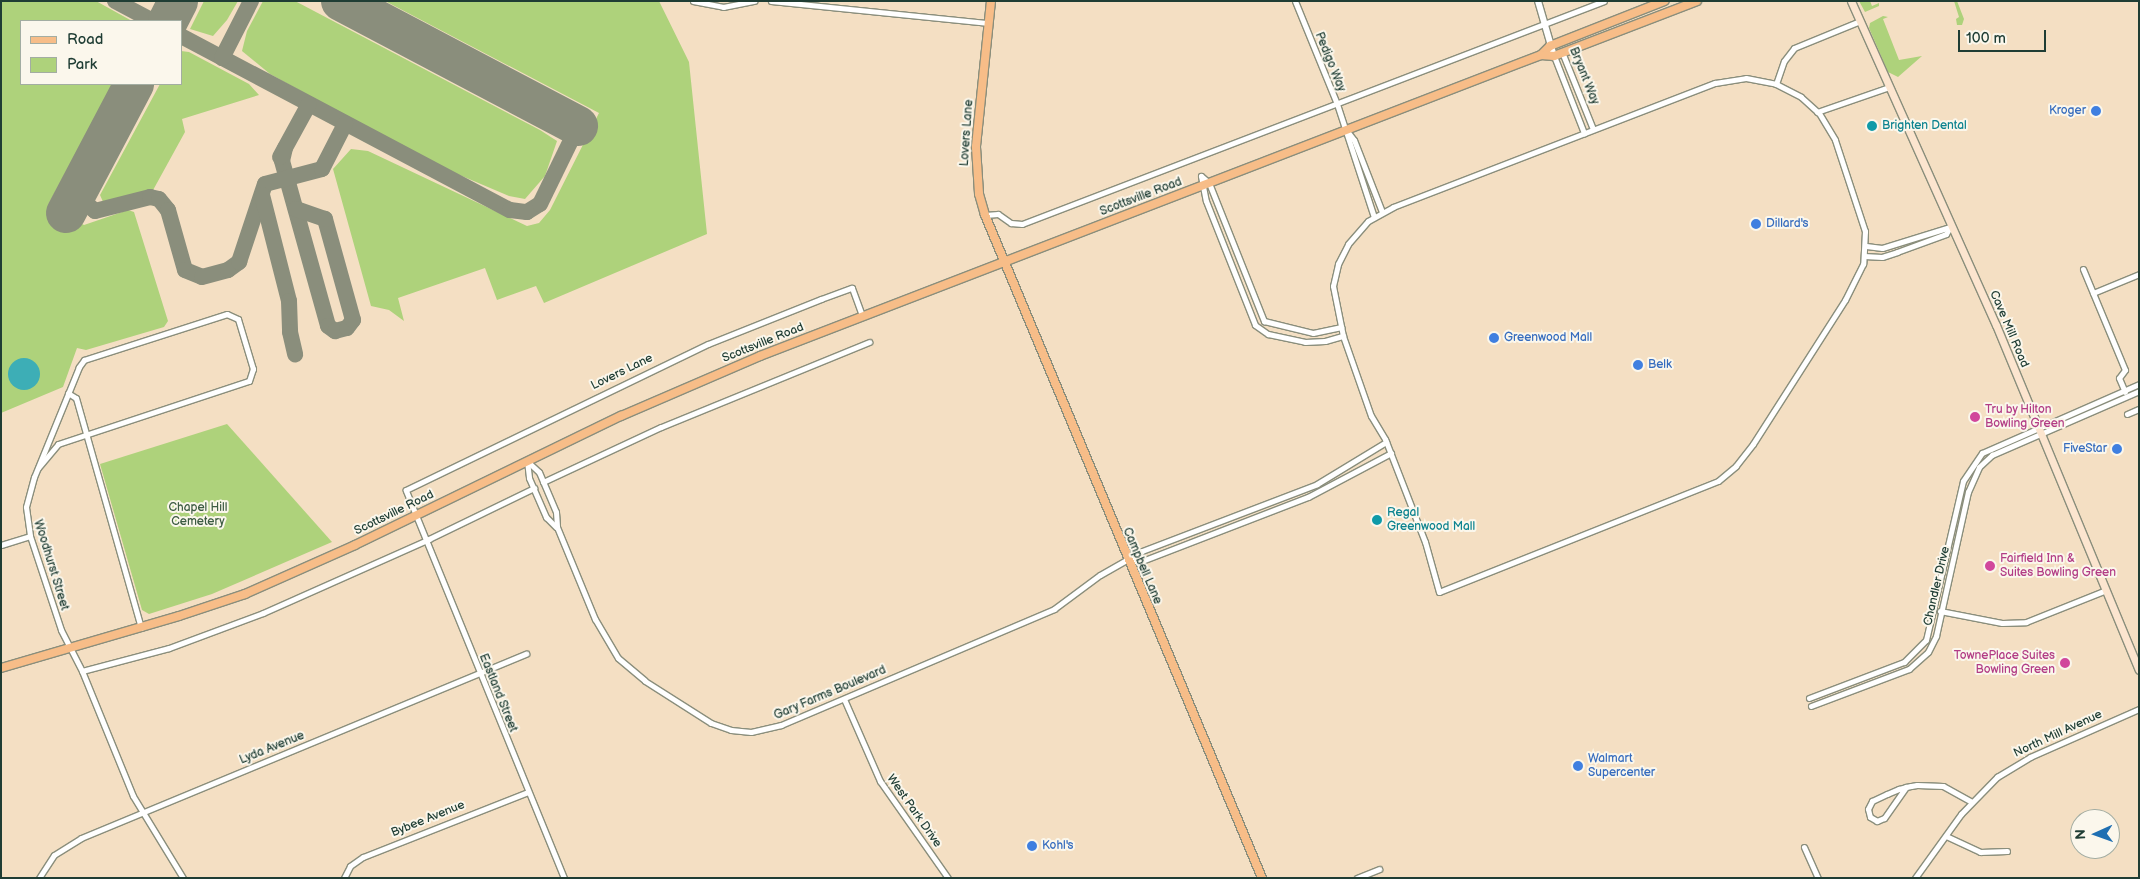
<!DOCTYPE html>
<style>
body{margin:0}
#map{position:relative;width:2140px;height:879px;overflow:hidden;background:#f4dfc3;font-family:"Balsamiq Sans",sans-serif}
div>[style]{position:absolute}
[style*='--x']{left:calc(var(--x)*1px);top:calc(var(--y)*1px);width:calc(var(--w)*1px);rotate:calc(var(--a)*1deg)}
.green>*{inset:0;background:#aed27b}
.water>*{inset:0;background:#3daeb6}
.round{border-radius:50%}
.taxiway>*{height:16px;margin:-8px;padding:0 8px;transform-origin:8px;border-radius:8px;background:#8a8e7c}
.runway>*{height:40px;margin:-20px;padding:0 20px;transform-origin:20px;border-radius:20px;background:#8a8e7c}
.roads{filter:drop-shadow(1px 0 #8a8e7c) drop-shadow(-1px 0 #8a8e7c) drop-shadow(0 1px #8a8e7c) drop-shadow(0 -1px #8a8e7c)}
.minor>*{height:5px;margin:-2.5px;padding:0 2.5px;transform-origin:2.5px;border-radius:2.5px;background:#fff}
.tertiary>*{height:6px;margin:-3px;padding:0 3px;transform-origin:3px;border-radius:3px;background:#fff}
.secondary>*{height:7px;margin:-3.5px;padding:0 3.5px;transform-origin:3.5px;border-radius:3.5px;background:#fce5cf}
.primary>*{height:8px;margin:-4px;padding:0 4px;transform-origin:4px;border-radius:4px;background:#f7bd88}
.dots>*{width:14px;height:14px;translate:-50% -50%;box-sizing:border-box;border:2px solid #fbf7ec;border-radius:50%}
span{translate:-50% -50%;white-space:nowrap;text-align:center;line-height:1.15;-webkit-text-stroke:4px #fbf7ec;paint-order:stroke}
.street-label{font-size:12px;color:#1f3d34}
.shop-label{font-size:12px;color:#366cbe}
.right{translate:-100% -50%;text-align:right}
.left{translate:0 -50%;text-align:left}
.culture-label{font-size:12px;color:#0d838f}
.hotel-label{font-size:12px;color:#b23c85}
.park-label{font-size:12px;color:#3c5b42}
.frame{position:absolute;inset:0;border:2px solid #1f3d34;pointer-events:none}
.legend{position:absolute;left:20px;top:20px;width:162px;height:65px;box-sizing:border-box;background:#fbf7ec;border:1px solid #a3ada2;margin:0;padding:6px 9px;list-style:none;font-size:15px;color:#1f3d34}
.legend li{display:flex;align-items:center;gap:10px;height:25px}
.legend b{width:25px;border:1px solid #a3ada2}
.north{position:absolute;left:2070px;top:809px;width:50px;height:50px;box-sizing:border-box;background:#fbf7ec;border:1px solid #a3ada2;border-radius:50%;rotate:268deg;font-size:14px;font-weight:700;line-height:20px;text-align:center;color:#1f3d34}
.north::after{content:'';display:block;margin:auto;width:18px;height:22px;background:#1f6fb2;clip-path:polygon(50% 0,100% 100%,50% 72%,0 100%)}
.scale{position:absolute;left:1958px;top:30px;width:88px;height:22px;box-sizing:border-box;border:2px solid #1f3d34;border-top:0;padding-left:6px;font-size:15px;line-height:18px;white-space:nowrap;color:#1f3d34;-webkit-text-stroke:4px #fbf7ec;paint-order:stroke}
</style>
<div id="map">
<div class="green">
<div style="clip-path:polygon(1px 1px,96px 1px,132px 21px,21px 21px,21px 84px,113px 84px,48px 205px,84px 225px,128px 210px,134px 212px,168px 321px,164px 327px,86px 350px,77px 348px,63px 387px,1px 413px)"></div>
<div style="clip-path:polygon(204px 1px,238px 1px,227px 20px,213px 36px,190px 29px)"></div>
<div style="clip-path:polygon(263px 1px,295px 1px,540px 130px,557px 141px,545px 176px,525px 199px,509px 196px,429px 162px,270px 74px,242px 51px,247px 31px)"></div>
<div style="clip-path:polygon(385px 1px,659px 1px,689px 62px,707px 234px,544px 303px,536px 286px,497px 300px,485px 268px,398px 298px,404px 321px,389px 310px,371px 306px,333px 169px,351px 149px,368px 151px,527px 226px,539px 223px,550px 210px,599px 113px)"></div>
<div style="clip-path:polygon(1859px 1px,1870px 1px,1872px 6px,1879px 3px,1879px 6px,1865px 12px)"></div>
<div style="clip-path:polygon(1954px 1px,1957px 1px,1964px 19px,1962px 25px,1957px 25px,1956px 19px,1959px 17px)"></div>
<div style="clip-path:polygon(1883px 16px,1888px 17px,1883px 19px,1899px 60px,1922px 56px,1898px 77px,1888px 72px,1869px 28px,1870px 23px)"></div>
<div style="clip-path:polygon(181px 51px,189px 52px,249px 84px,259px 95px,182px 119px,185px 132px,152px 192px,104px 204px,100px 195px,160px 84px,181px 84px)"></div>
<div style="clip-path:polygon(227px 424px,332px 542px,212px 594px,149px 614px,142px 610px,100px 464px)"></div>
</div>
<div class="water">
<div class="round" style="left:8px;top:358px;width:32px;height:32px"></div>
</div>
<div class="taxiway">
<div style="--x:115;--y:1;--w:43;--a:27.8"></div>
<div style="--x:181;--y:36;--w:372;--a:27.9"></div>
<div style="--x:510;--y:210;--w:17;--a:7"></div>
<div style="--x:527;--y:212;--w:15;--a:-32"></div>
<div style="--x:540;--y:204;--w:87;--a:-64"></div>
<div style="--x:222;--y:58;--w:64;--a:-63"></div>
<div style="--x:285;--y:148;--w:13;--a:103"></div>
<div style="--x:282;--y:161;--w:171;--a:74.4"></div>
<div style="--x:328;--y:326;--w:9;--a:36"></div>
<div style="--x:335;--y:331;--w:12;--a:-14"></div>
<div style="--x:347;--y:328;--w:10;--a:-53"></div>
<div style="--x:353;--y:320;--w:105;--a:-105.5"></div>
<div style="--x:325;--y:219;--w:31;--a:-161"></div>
<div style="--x:280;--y:157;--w:60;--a:-61.3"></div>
<div style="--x:83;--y:180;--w:20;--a:93"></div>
<div style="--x:82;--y:200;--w:17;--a:40"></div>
<div style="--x:95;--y:211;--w:57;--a:-14.3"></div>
<div style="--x:150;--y:197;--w:9;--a:13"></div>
<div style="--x:159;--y:199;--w:14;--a:51"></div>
<div style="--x:168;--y:210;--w:62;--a:74.2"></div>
<div style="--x:185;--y:270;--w:18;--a:22"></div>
<div style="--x:202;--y:277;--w:27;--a:-15"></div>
<div style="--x:228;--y:270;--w:14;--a:-36"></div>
<div style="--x:239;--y:262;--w:82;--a:-71.6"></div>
<div style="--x:265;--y:184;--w:59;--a:-14.7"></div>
<div style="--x:322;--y:169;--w:51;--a:-62.9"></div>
<div style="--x:262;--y:195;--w:109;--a:75.7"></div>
<div style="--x:289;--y:301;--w:31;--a:88"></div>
<div style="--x:290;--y:332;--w:23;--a:77"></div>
</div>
<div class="runway">
<div style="--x:341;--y:1;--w:268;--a:27.8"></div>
<div style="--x:168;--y:21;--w:22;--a:-63"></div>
<div style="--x:66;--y:213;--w:146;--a:-62.2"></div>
</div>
<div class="roads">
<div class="minor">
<div style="--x:693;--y:1;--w:31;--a:11"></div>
<div style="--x:723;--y:7;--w:32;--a:-11"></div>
<div style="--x:771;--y:1;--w:219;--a:5.8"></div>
<div style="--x:1295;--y:1;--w:111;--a:67.8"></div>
<div style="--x:1337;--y:104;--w:119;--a:71.9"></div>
<div style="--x:1562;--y:52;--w:83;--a:68.1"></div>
<div style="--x:1554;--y:56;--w:83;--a:68.7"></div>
<div style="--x:1746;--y:78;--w:31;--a:11"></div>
<div style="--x:1776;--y:84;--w:28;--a:27"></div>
<div style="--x:1801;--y:97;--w:24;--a:42"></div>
<div style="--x:1819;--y:113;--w:31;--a:59"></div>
<div style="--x:1835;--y:140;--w:96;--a:71.8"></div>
<div style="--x:1865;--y:231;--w:33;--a:93"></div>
<div style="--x:1863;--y:264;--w:40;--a:116.6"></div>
<div style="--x:1845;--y:300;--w:171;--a:122.6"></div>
<div style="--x:1753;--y:444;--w:28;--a:128"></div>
<div style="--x:1736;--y:466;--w:23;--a:140"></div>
<div style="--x:1718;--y:481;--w:300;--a:158.3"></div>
<div style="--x:1439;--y:592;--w:52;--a:-105.6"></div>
<div style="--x:1425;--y:542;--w:110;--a:-111.2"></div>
<div style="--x:1385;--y:439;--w:27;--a:-121"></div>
<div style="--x:1371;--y:416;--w:85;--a:-109.3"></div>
<div style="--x:1343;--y:336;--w:51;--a:-101.3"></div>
<div style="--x:1333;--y:286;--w:23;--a:-77"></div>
<div style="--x:1338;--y:264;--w:22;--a:-63"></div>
<div style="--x:1348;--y:244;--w:30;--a:-49"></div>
<div style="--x:1368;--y:221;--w:29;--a:-29"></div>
<div style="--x:1393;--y:207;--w:345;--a:-21.1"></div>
<div style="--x:1715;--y:83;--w:31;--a:-9"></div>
<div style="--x:1776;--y:84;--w:24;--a:-71"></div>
<div style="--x:1784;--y:61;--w:16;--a:-52"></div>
<div style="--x:1794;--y:48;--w:71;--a:-22.2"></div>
<div style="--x:1817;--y:112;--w:76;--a:-19.1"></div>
<div style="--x:1347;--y:131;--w:11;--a:52"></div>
<div style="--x:1354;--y:140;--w:77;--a:68.7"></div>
<div style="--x:1201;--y:176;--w:25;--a:79"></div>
<div style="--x:1206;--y:201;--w:133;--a:68.4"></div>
<div style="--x:1255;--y:325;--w:16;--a:35"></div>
<div style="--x:1268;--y:334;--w:38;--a:12"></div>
<div style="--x:1305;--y:342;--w:20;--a:-3"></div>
<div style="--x:1325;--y:341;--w:19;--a:-16"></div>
<div style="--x:1201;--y:176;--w:11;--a:41"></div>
<div style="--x:1209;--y:183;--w:149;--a:68.3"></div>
<div style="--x:1264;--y:321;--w:50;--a:13.8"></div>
<div style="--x:1313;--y:333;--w:29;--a:-12"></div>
<div style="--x:985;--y:215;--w:13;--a:-4"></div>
<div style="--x:998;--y:214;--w:16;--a:35"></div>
<div style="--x:1011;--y:223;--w:11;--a:5"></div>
<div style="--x:1022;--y:224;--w:623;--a:-20.96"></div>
<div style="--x:1864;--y:256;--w:18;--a:3"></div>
<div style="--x:1882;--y:257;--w:16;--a:-18"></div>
<div style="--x:1897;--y:252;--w:52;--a:-20.2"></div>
<div style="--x:1946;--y:234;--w:8;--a:-60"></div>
<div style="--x:1950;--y:227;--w:71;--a:162.8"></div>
<div style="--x:1882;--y:248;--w:16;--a:-173"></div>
<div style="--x:2083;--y:269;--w:109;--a:67.4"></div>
<div style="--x:2125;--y:370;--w:10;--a:127"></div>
<div style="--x:2119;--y:378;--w:15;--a:67"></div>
<div style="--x:2093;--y:293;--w:50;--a:-22.4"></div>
<div style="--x:68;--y:393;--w:9;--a:32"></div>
<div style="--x:76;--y:398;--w:239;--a:74.2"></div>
<div style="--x:2127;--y:414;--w:13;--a:-23"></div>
<div style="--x:527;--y:461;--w:16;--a:43"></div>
<div style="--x:539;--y:472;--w:43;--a:67"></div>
<div style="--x:556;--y:512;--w:15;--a:86"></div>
<div style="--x:557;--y:527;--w:100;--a:67.6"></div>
<div style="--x:595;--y:619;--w:45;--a:59.5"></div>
<div style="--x:618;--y:658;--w:35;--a:40"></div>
<div style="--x:645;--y:681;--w:78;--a:32.5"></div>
<div style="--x:711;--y:723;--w:21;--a:19"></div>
<div style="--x:731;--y:730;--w:20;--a:6"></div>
<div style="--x:751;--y:732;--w:31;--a:-13"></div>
<div style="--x:781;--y:725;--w:297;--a:-23"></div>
<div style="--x:1054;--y:609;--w:57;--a:-36.5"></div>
<div style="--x:1100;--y:575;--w:48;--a:-29.7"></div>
<div style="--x:1142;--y:551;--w:187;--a:-20.9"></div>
<div style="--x:1317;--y:484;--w:81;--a:-31.3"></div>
<div style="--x:527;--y:461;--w:17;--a:83"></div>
<div style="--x:529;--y:478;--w:43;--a:66.4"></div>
<div style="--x:546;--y:517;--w:14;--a:45"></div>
<div style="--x:38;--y:468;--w:31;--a:-50"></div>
<div style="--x:58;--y:444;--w:201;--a:-18.3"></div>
<div style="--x:249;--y:381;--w:13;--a:-72"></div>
<div style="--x:253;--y:369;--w:52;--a:-106.7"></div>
<div style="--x:238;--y:319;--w:12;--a:-156"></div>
<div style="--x:227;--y:314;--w:150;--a:162.2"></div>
<div style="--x:84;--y:360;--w:9;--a:126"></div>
<div style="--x:79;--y:367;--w:119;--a:112.2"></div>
<div style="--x:34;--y:477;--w:31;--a:105"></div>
<div style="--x:26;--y:507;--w:29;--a:82"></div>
<div style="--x:30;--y:536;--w:99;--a:71.7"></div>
<div style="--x:61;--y:630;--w:46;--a:62.9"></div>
<div style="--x:82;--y:671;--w:135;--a:67.8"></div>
<div style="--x:133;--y:796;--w:96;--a:58.6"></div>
<div style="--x:543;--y:482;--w:130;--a:-25"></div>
<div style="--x:661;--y:427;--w:225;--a:-22.2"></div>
<div style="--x:1;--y:545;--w:30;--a:-17"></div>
<div style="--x:1129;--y:561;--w:13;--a:0"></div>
<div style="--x:1142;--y:561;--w:178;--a:-21.1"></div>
<div style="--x:1308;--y:497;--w:94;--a:-27.9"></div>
<div style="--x:1940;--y:611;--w:63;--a:11"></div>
<div style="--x:2002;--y:623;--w:24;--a:-2"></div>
<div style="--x:2026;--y:622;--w:84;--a:-21.7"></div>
<div style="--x:82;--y:671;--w:90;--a:-14.8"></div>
<div style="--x:169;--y:648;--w:100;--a:-20.4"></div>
<div style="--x:263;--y:613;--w:182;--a:-24"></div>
<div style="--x:429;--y:539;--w:117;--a:-25.9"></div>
<div style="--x:1809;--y:698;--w:102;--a:-20.8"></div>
<div style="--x:1904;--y:662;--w:31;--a:-45"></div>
<div style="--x:1926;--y:640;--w:163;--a:-76.9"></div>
<div style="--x:1963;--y:481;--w:34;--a:-56"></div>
<div style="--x:1982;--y:453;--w:171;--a:-23.7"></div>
<div style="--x:844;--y:699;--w:90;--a:66.3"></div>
<div style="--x:880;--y:781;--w:118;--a:55"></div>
<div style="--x:1811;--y:706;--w:105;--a:-20.7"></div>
<div style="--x:1909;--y:669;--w:25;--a:-42"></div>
<div style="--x:1928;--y:652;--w:18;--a:-63"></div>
<div style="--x:1936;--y:636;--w:148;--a:-77.5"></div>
<div style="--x:1968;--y:492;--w:27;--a:-66"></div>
<div style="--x:1979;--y:467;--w:18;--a:-43"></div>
<div style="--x:1992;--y:455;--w:160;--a:-23.5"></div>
<div style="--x:1906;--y:787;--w:38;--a:125"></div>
<div style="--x:1884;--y:818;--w:8;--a:157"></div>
<div style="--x:1877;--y:821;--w:8;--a:-150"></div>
<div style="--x:1870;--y:817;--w:8;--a:-104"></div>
<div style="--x:1868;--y:809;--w:9;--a:-63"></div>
<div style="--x:1872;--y:801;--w:17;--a:-25"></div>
<div style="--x:1887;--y:794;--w:13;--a:-23"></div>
<div style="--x:1899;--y:789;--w:7;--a:-16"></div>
<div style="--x:1906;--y:787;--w:5;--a:-11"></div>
<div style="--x:1911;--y:786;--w:6;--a:-9"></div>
<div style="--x:1917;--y:785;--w:26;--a:2"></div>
<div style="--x:1943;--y:786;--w:33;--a:29"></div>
<div style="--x:1946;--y:836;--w:38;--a:25"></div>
<div style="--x:1980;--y:852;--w:27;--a:-2"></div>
<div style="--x:1804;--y:847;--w:34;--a:66"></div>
<div style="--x:39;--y:878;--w:27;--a:-57"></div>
<div style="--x:54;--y:855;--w:32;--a:-32"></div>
<div style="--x:81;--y:838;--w:482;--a:-22.5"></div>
<div style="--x:344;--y:878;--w:13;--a:-63"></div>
<div style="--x:350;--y:866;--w:16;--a:-35"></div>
<div style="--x:363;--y:857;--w:177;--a:-21.5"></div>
<div style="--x:564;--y:878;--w:419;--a:-112.2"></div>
<div style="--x:406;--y:490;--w:335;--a:-25.8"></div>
<div style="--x:708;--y:344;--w:122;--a:-21.7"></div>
<div style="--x:821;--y:299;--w:33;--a:-20"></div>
<div style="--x:852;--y:288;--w:30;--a:70"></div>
<div style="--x:1357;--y:878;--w:24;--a:-22"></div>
<div style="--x:1915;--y:878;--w:79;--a:-54.3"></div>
<div style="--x:1961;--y:814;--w:52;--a:-45.8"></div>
<div style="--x:1997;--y:777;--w:39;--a:-31"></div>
<div style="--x:2030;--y:757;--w:119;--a:-23.8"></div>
</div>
<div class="tertiary">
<div style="--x:1538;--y:1;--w:57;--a:73.8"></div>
</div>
<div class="secondary">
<div style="--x:1851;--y:1;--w:355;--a:65.9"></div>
<div style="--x:1996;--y:325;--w:373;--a:67.5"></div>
</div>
<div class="primary">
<div style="--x:991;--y:1;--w:147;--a:95.9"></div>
<div style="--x:976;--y:147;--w:47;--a:86.3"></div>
<div style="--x:979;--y:194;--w:22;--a:74"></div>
<div style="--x:985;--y:215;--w:719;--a:67.32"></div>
<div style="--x:1541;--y:55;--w:13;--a:-45"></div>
<div style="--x:1550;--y:46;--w:123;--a:-21.5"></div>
<div style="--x:1;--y:668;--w:185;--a:-16.3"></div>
<div style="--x:179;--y:616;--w:70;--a:-18.4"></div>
<div style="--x:245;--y:594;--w:120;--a:-24"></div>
<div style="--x:355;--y:545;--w:296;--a:-25.9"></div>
<div style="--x:621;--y:416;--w:151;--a:-23.3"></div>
<div style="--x:760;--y:356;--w:837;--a:-21.08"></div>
<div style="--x:1541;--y:55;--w:13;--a:4"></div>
<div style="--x:1554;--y:56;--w:153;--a:-21"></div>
</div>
</div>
<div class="dots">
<div style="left:2096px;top:111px;background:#3f7fe0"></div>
<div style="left:1872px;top:126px;background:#0f9aa8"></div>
<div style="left:1756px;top:224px;background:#3f7fe0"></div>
<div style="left:1494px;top:338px;background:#3f7fe0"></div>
<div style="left:1638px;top:365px;background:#3f7fe0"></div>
<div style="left:1975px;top:417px;background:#d1479c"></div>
<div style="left:2117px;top:449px;background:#3f7fe0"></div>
<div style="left:1377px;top:520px;background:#0f9aa8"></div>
<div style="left:1990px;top:566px;background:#d1479c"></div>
<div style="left:2065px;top:663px;background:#d1479c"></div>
<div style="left:1578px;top:766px;background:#3f7fe0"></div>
<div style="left:1032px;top:846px;background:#3f7fe0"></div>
</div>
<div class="street-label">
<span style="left:1330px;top:62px;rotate:68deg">Pedigo Way</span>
<span style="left:1584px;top:76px;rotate:68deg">Bryant Way</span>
<span style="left:967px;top:133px;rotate:-86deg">Lovers Lane</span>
<span style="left:1141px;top:197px;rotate:-21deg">Scottsville Road</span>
<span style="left:2009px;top:329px;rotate:67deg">Cave Mill Road</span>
<span style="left:763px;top:343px;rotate:-22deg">Scottsville Road</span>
<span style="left:622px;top:372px;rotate:-26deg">Lovers Lane</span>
<span style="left:394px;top:513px;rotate:-26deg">Scottsville Road</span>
<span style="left:51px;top:565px;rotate:73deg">Woodhurst Street</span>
<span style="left:1142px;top:566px;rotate:67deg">Campbell Lane</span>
<span style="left:1937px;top:586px;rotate:-77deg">Chandler Drive</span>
<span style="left:498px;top:693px;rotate:68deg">Eastland Street</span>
<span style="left:830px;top:693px;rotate:-23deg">Gary Farms Boulevard</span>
<span style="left:2058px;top:734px;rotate:-25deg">North Mill Avenue</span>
<span style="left:272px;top:748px;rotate:-22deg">Lyda Avenue</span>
<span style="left:914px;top:811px;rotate:55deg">West Park Drive</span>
<span style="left:428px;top:819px;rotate:-22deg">Bybee Avenue</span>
</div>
<div class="shop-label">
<span class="right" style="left:2086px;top:111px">Kroger</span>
<span class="left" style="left:1766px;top:224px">Dillard's</span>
<span class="left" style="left:1504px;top:338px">Greenwood Mall</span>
<span class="left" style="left:1648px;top:365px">Belk</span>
<span class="right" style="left:2107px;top:449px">FiveStar</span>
<span class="left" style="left:1588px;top:766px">Walmart<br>Supercenter</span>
<span class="left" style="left:1042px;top:846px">Kohl's</span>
</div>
<div class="culture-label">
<span class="left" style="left:1882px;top:126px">Brighten Dental</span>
<span class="left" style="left:1387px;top:520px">Regal<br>Greenwood Mall</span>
</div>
<div class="hotel-label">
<span class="left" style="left:1985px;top:417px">Tru by Hilton<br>Bowling Green</span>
<span class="left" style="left:2000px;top:566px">Fairfield Inn &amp;<br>Suites Bowling Green</span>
<span class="right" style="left:2055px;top:663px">TownePlace Suites<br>Bowling Green</span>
</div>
<div class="park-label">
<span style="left:198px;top:515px">Chapel Hill<br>Cemetery</span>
</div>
<div class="frame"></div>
<ul class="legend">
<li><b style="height:6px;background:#f7bd88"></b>Road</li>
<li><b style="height:14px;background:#aed27b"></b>Park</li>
</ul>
<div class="north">N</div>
<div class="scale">100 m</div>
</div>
